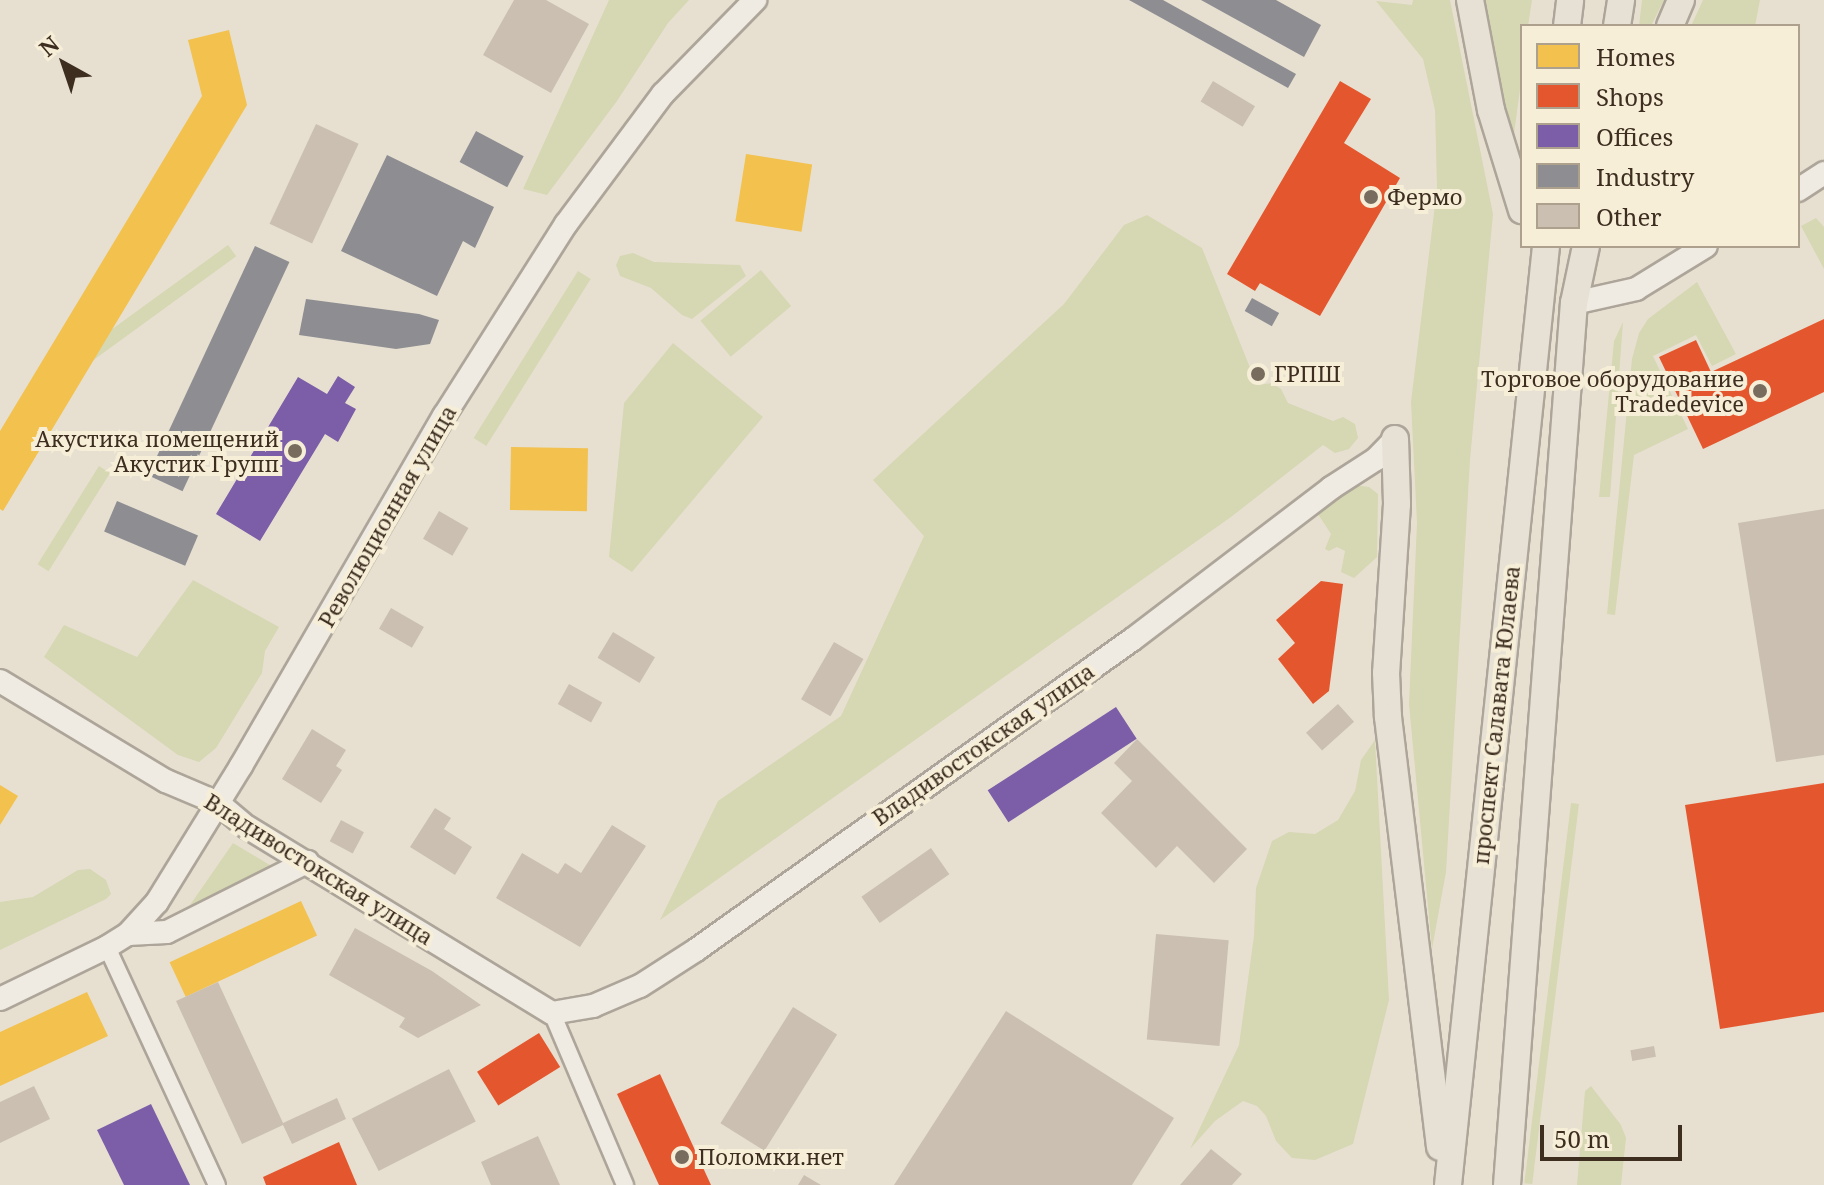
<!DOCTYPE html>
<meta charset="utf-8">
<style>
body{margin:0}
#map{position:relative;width:1824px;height:1185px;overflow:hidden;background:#e7e0d1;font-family:"Noto Serif",serif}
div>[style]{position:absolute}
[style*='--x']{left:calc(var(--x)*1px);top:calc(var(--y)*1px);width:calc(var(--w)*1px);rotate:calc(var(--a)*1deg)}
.green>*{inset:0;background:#d6d7b3;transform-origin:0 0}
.homes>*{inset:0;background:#f2c14e;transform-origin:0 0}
.shops>*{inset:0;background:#e4572e;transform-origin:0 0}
.offices>*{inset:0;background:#7b5ea7;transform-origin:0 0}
.industry>*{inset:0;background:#8d8d92;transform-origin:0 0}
.building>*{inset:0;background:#cbbfb2;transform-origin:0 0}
.roads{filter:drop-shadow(2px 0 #ada599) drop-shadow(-2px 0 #ada599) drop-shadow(0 2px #ada599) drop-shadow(0 -2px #ada599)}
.street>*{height:16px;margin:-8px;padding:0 8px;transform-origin:8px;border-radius:8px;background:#efebe3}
.secondary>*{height:22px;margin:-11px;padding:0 11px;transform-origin:11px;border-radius:11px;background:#efebe3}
.primary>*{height:26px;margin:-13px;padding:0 13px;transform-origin:13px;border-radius:13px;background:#e6e1d4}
.dots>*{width:22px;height:22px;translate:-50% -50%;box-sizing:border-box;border:4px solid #f7eed8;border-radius:50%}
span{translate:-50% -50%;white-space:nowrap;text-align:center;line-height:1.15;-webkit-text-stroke:8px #f7eed8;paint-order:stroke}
.poi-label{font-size:22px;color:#3d2e20}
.left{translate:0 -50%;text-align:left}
.right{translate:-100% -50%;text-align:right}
.street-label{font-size:22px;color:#3d2e20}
.legend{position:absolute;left:1520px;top:24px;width:280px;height:224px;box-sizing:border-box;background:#f7eed8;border:2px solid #ada18e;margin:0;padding:10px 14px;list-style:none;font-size:24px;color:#3d2e20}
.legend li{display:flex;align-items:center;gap:16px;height:40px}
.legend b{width:40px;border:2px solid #ada18e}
.north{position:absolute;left:24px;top:24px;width:80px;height:80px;-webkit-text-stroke:6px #f7eed8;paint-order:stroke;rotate:320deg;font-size:22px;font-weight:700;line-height:32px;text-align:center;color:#3d2e20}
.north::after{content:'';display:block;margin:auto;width:28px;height:36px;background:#3d2e20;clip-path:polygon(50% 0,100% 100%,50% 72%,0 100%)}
.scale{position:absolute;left:1540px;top:1125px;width:142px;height:36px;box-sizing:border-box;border:4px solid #3d2e20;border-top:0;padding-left:10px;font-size:24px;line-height:28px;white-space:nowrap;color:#3d2e20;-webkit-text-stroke:6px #f7eed8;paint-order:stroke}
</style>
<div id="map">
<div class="green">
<div style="clip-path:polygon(609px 0,689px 0,668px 23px,617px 101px,547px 195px,523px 189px)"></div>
<div style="clip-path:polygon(1413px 0,1450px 0,1493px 214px,1470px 460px,1446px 872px,1432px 949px,1409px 704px,1417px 523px,1411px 402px,1437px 188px,1435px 110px,1423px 59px,1376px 1px,1412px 5px)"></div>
<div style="clip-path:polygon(1479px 0,1532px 0,1528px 26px,1522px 26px,1522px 74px,1514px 134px,1509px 129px)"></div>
<div style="clip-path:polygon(1642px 0,1664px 0,1651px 26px,1639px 26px)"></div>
<div style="clip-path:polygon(1703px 0,1760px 0,1755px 26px,1691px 26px)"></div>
<div style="clip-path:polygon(1147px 215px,1202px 248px,1257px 385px,1272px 383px,1281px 389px,1288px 403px,1333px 421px,1343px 417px,1355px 424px,1358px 438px,1349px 449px,1335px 453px,1323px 445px,1231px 517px,660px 920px,718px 801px,841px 716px,924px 536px,873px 480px,1064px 304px,1124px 225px)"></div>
<div style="clip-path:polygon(1816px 218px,1824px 227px,1824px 269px,1801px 226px)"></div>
<div style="left:228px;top:245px;width:14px;height:246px;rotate:54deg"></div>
<div style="clip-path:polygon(633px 253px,654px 262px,740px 265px,746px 276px,692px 319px,682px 315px,651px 288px,620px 276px,616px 265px,620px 256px)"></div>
<div style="left:761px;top:270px;width:47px;height:79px;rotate:50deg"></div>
<div style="left:578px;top:271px;width:15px;height:197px;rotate:32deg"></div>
<div style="clip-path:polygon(1697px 282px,1736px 354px,1712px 366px,1696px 335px,1653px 356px,1688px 429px,1634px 455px,1615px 615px,1607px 614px,1632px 359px,1639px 333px,1648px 319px)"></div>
<div style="clip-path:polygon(1623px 322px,1610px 497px,1599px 497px,1614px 341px)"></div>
<div style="clip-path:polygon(673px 343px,763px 417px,632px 572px,609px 557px,624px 403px)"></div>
<div style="left:99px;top:466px;width:13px;height:116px;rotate:32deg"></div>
<div style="clip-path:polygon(1353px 485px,1369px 487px,1378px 494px,1377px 557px,1354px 578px,1341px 572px,1345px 551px,1337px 547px,1329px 551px,1325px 549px,1331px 534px,1316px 511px)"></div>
<div style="clip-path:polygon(193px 580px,279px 627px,265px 651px,262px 673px,216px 748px,199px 762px,178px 755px,44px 657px,64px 625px,137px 657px)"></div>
<div style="clip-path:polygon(1375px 740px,1389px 1000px,1353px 1144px,1315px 1160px,1292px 1158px,1276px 1141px,1266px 1116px,1257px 1106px,1243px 1101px,1215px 1121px,1190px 1149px,1239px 1045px,1254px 936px,1256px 888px,1272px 841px,1289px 832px,1315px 834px,1338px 820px,1355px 791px,1361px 760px)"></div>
<div style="left:1571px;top:803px;width:8px;height:383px;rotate:7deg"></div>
<div style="clip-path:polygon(233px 843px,283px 873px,181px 918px)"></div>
<div style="clip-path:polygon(90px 869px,106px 880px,111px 894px,106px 899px,0 950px,0 902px,33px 897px,78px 870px)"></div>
<div style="clip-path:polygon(1591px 1086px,1621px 1125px,1626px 1138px,1621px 1185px,1577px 1185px,1585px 1091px)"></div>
</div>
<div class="homes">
<div style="clip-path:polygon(229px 30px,247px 105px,3px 511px,0 509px,0 431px,202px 96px,188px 40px)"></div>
<div style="left:746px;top:154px;width:67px;height:68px;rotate:9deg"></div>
<div style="left:511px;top:447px;width:77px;height:63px;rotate:1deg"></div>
<div style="clip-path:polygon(0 785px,18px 796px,0 825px)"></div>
<div style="left:301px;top:901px;width:38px;height:145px;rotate:65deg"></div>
<div style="clip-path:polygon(87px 992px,108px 1036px,0 1086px,0 1032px)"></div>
</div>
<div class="shops">
<div style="clip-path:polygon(1340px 81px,1371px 99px,1344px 143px,1400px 178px,1320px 316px,1260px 283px,1255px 291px,1227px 274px)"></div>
<div style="clip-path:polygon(1824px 319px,1824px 392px,1703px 449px,1659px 357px,1696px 340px,1711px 372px)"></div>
<div style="clip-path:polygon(1321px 581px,1343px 584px,1329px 691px,1313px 704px,1278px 659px,1295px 643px,1276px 620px)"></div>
<div style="clip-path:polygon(1824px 783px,1824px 1012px,1720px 1029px,1685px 805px)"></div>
<div style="left:539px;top:1033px;width:40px;height:73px;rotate:58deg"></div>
<div style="clip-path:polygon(660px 1074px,711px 1185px,659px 1185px,617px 1094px)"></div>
<div style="clip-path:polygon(339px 1142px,357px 1185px,266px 1185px,263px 1177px)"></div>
</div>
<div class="offices">
<div style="clip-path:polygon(338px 376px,355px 387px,345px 403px,356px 409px,338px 442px,325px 434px,260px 541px,216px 514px,298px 377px,327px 394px)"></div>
<div style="left:1116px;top:707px;width:38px;height:153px;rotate:57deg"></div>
<div style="clip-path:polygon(151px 1104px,190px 1185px,124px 1185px,97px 1130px)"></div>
</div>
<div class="industry">
<div style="clip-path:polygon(1129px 0,1163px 0,1296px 74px,1288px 88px)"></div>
<div style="clip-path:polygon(1201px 0,1276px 0,1321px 25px,1304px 57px)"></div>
<div style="left:476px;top:131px;width:54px;height:35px;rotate:28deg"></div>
<div style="clip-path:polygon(387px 155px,494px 207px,475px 248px,463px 241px,437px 296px,341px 251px)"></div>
<div style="left:255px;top:246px;width:38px;height:253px;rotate:25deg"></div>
<div style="left:1252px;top:298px;width:31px;height:15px;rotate:29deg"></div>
<div style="clip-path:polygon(306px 299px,419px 314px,439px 320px,430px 344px,396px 349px,299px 335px)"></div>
<div style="left:117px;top:501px;width:88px;height:33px;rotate:23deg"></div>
</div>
<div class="building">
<div style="clip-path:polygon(514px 0,546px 0,589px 24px,551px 93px,483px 55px)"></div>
<div style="left:1213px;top:81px;width:49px;height:24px;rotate:31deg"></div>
<div style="left:316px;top:124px;width:47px;height:110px;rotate:25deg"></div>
<div style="clip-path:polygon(1824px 509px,1824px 755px,1776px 762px,1738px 523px)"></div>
<div style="left:439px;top:511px;width:34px;height:32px;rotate:30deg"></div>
<div style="left:391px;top:608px;width:38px;height:24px;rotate:30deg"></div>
<div style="left:613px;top:632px;width:49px;height:30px;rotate:31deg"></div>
<div style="left:834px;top:642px;width:34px;height:66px;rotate:30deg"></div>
<div style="left:569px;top:684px;width:38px;height:23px;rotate:29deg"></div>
<div style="left:1338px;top:704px;width:24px;height:43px;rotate:48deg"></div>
<div style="clip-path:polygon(312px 729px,346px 750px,336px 766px,342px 770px,321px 803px,282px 779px)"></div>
<div style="clip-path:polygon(1137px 739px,1247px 849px,1214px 883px,1177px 846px,1156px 868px,1101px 813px,1132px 781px,1114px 763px)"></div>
<div style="clip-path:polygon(435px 808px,451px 818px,444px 829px,472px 847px,455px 875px,410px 847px)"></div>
<div style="left:341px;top:820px;width:26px;height:24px;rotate:28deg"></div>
<div style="clip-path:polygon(612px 825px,646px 846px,580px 947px,496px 898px,522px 853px,558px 874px,565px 863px,581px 873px)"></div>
<div style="left:931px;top:848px;width:32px;height:85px;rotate:55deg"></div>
<div style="clip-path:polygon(355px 928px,432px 971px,481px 1005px,418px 1038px,399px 1027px,405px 1018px,329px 975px)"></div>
<div style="left:1156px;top:934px;width:73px;height:106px;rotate:5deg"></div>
<div style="clip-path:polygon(218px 982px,283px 1123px,337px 1098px,346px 1119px,292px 1144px,283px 1125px,242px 1144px,176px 1001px)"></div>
<div style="left:793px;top:1007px;width:52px;height:137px;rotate:32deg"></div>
<div style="clip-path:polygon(1006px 1011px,1174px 1118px,1132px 1185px,894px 1185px)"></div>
<div style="left:1654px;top:1046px;width:11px;height:24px;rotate:80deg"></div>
<div style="left:449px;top:1069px;width:59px;height:109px;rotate:63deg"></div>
<div style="clip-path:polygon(34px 1086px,50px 1119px,0 1143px,0 1102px)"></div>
<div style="clip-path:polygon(538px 1136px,560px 1185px,491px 1185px,481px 1162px)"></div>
<div style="clip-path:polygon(1211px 1149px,1242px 1174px,1232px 1185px,1180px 1185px)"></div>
<div style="clip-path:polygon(804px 1175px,821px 1185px,798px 1185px)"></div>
</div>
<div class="roads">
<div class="street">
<div style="--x:107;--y:947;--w:262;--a:65.2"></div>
<div style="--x:552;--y:1013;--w:187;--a:67"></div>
</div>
<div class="secondary">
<div style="--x:1798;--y:190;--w:31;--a:-33"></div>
<div style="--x:1574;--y:303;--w:64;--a:-12.7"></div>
<div style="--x:1636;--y:289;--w:82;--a:-31.6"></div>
<div style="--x:0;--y:681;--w:194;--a:31.1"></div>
<div style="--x:166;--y:781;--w:56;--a:22.9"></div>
<div style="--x:218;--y:803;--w:38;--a:40"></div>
<div style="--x:247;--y:827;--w:357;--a:31.4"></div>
<div style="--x:552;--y:1013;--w:42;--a:-9.7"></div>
<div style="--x:593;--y:1006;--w:51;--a:-23.1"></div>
<div style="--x:640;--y:986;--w:67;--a:-32.7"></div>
<div style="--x:696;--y:950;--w:536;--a:-35.44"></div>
<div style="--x:1133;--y:639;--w:249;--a:-37.3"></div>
<div style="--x:1331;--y:488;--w:54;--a:-32.8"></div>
<div style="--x:1376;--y:459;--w:28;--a:-46"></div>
<div style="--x:128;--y:934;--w:39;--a:-3"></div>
<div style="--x:167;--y:932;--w:157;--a:-26.6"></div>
<div style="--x:0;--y:999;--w:119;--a:-25.9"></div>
<div style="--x:107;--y:947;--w:25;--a:-32"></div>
<div style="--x:128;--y:934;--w:43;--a:-47.8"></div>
<div style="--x:157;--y:902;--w:160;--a:-58.3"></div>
<div style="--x:241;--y:766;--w:405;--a:-59.9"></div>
<div style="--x:444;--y:416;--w:227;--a:-57.6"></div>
<div style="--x:566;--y:224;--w:162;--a:-53.3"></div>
<div style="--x:663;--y:94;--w:132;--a:-45.6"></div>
</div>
<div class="primary">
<div style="--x:1470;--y:0;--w:112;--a:79.2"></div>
<div style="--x:1491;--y:110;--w:105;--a:72.8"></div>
<div style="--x:1567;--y:26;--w:26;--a:-83"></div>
<div style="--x:1617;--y:26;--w:26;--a:-81"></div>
<div style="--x:1670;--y:26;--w:28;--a:-67"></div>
<div style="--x:1395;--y:439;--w:65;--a:88.2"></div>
<div style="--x:1397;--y:504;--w:169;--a:93.7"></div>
<div style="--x:1386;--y:673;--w:44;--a:87.4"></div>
<div style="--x:1388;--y:717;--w:433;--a:83.1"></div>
<div style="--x:1448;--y:1185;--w:944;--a:-84.04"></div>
<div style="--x:1507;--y:1185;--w:885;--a:-85.66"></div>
<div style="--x:1574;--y:303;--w:58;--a:-78.1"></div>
</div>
</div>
<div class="dots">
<div style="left:1371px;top:197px;background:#786c5e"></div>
<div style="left:1258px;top:374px;background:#786c5e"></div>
<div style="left:1760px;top:391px;background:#786c5e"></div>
<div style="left:295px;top:451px;background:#786c5e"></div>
<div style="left:682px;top:1157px;background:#786c5e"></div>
</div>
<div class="poi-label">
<span class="left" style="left:1387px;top:197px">Фермо</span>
<span class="left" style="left:1274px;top:374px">ГРПШ</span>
<span class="right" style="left:1744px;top:391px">Торговое оборудование<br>Tradedevice</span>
<span class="right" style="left:279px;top:451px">Акустика помещений<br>Акустик Групп</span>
<span class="left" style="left:698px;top:1157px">Поломки.нет</span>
</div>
<div class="street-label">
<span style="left:387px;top:516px;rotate:-60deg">Революционная улица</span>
<span style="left:1496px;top:715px;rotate:-84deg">проспект Салавата Юлаева</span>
<span style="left:983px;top:744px;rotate:-35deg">Владивостокская улица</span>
<span style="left:319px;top:869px;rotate:32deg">Владивостокская улица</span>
</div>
<ul class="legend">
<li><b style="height:22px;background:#f2c14e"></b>Homes</li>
<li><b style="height:22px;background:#e4572e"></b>Shops</li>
<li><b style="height:22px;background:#7b5ea7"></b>Offices</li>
<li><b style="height:22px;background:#8d8d92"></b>Industry</li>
<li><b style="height:22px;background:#cbbfb2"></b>Other</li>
</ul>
<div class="north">N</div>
<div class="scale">50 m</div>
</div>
